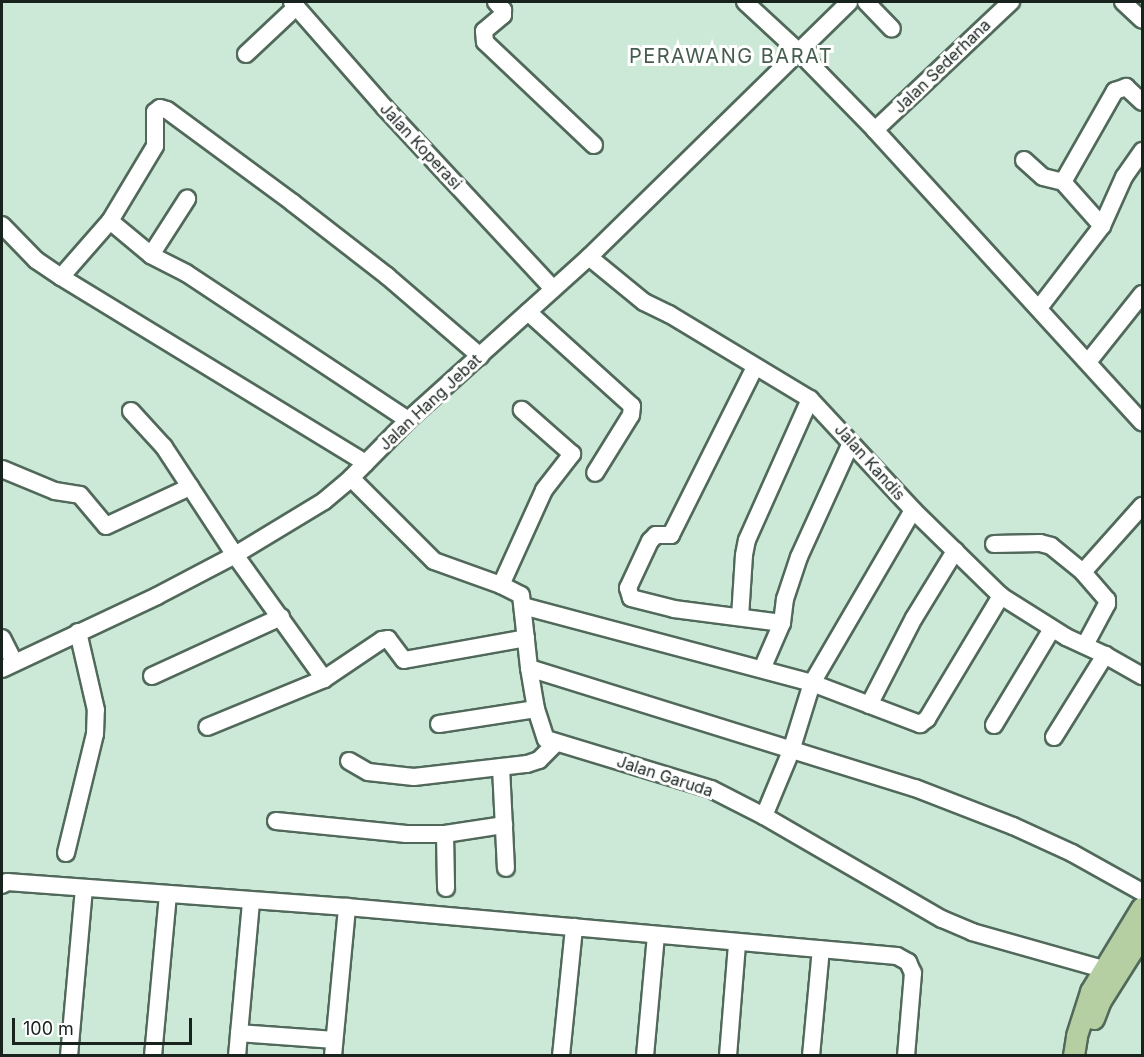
<!DOCTYPE html>
<style>
body{margin:0}
#map{position:relative;width:1144px;height:1057px;overflow:hidden;background:#cce8d6;font-family:Inter,sans-serif}
div>[style]{position:absolute}
[style*='--x']{left:calc(var(--x)*1px);top:calc(var(--y)*1px);width:calc(var(--w)*1px);rotate:calc(var(--a)*1deg)}
.roads{filter:drop-shadow(2px 0 #51695a) drop-shadow(-2px 0 #51695a) drop-shadow(0 2px #51695a) drop-shadow(0 -2px #51695a)}
.minor>*{height:16px;margin:-8px;padding:0 8px;transform-origin:8px;border-radius:8px;background:#fff}
.major>*{height:20px;margin:-10px;padding:0 10px;transform-origin:10px;border-radius:10px;background:#b5cea2}
span{translate:-50% -50%;white-space:nowrap;text-align:center;line-height:1.15;-webkit-text-stroke:6px #fff;paint-order:stroke}
.street-label{font-size:16px;color:#19231d}
.quarter-label{font-size:20px;color:#455d4e;letter-spacing:1.5px}
.frame{position:absolute;inset:0;border:3px solid #19231d;pointer-events:none}
.scale{position:absolute;left:12px;top:1018px;width:180px;height:27px;box-sizing:border-box;border:3px solid #19231d;border-top:0;padding-left:8px;font-size:18px;line-height:21px;white-space:nowrap;color:#19231d;-webkit-text-stroke:4px #fff;paint-order:stroke}
</style>
<div id="map">
<div class="roads">
<div class="minor">
<div style="--x:292;--y:2;--w:141;--a:48.7"></div>
<div style="--x:385;--y:108;--w:247;--a:47.1"></div>
<div style="--x:496;--y:2;--w:11;--a:49"></div>
<div style="--x:503;--y:10;--w:5;--a:90"></div>
<div style="--x:503;--y:15;--w:25;--a:140"></div>
<div style="--x:484;--y:31;--w:11;--a:85"></div>
<div style="--x:485;--y:42;--w:150;--a:43.4"></div>
<div style="--x:745;--y:2;--w:72;--a:42.8"></div>
<div style="--x:798;--y:51;--w:110;--a:45.7"></div>
<div style="--x:875;--y:130;--w:396;--a:47.6"></div>
<div style="--x:866;--y:2;--w:37;--a:46"></div>
<div style="--x:1123;--y:2;--w:26;--a:43"></div>
<div style="--x:246;--y:54;--w:69;--a:-43.2"></div>
<div style="--x:875;--y:130;--w:187;--a:-43.3"></div>
<div style="--x:1024;--y:160;--w:25;--a:42"></div>
<div style="--x:1043;--y:177;--w:21;--a:14"></div>
<div style="--x:1063;--y:182;--w:59;--a:48.4"></div>
<div style="--x:1063;--y:182;--w:105;--a:-60.3"></div>
<div style="--x:1115;--y:91;--w:12;--a:-20"></div>
<div style="--x:1126;--y:87;--w:22;--a:43"></div>
<div style="--x:2;--y:225;--w:49;--a:45.8"></div>
<div style="--x:36;--y:260;--w:30;--a:34"></div>
<div style="--x:61;--y:277;--w:357;--a:31.4"></div>
<div style="--x:151;--y:255;--w:67;--a:-57.3"></div>
<div style="--x:589;--y:257;--w:71;--a:39.3"></div>
<div style="--x:644;--y:302;--w:28;--a:26"></div>
<div style="--x:669;--y:314;--w:165;--a:31.1"></div>
<div style="--x:810;--y:399;--w:151;--a:47.1"></div>
<div style="--x:913;--y:510;--w:123;--a:44.3"></div>
<div style="--x:1001;--y:596;--w:77;--a:32.2"></div>
<div style="--x:1066;--y:637;--w:43;--a:24.8"></div>
<div style="--x:1105;--y:655;--w:43;--a:29.6"></div>
<div style="--x:61;--y:277;--w:74;--a:-48.8"></div>
<div style="--x:1039;--y:308;--w:103;--a:-52.5"></div>
<div style="--x:1102;--y:226;--w:54;--a:-65.8"></div>
<div style="--x:1124;--y:177;--w:32;--a:-55"></div>
<div style="--x:528;--y:312;--w:140;--a:42.1"></div>
<div style="--x:632;--y:406;--w:9;--a:96"></div>
<div style="--x:631;--y:415;--w:68;--a:121.8"></div>
<div style="--x:1088;--y:362;--w:87;--a:-51.5"></div>
<div style="--x:755;--y:367;--w:188;--a:116.6"></div>
<div style="--x:671;--y:535;--w:15;--a:180"></div>
<div style="--x:656;--y:535;--w:8;--a:135"></div>
<div style="--x:650;--y:541;--w:52;--a:115.1"></div>
<div style="--x:628;--y:588;--w:10;--a:73"></div>
<div style="--x:631;--y:598;--w:44;--a:14.3"></div>
<div style="--x:674;--y:609;--w:109;--a:7.4"></div>
<div style="--x:782;--y:623;--w:24;--a:-83"></div>
<div style="--x:785;--y:599;--w:44;--a:-71.6"></div>
<div style="--x:799;--y:557;--w:125;--a:-65.5"></div>
<div style="--x:131;--y:411;--w:49;--a:47.5"></div>
<div style="--x:164;--y:447;--w:129;--a:56.7"></div>
<div style="--x:235;--y:555;--w:153;--a:54.3"></div>
<div style="--x:324;--y:679;--w:126;--a:157.7"></div>
<div style="--x:408;--y:420;--w:266;--a:-146.5"></div>
<div style="--x:186;--y:273;--w:39;--a:-153"></div>
<div style="--x:151;--y:255;--w:53;--a:-140.3"></div>
<div style="--x:110;--y:221;--w:87;--a:-59"></div>
<div style="--x:155;--y:146;--w:34;--a:-90"></div>
<div style="--x:155;--y:112;--w:6;--a:-39"></div>
<div style="--x:160;--y:108;--w:7;--a:16"></div>
<div style="--x:167;--y:110;--w:157;--a:36.4"></div>
<div style="--x:293;--y:203;--w:119;--a:37.8"></div>
<div style="--x:387;--y:276;--w:123;--a:40.7"></div>
<div style="--x:2;--y:469;--w:57;--a:22.5"></div>
<div style="--x:55;--y:491;--w:25;--a:9"></div>
<div style="--x:80;--y:495;--w:40;--a:50"></div>
<div style="--x:106;--y:526;--w:93;--a:-24.9"></div>
<div style="--x:351;--y:478;--w:117;--a:45"></div>
<div style="--x:434;--y:561;--w:71;--a:19.7"></div>
<div style="--x:501;--y:585;--w:22;--a:27"></div>
<div style="--x:521;--y:595;--w:73;--a:83.7"></div>
<div style="--x:529;--y:668;--w:42;--a:80.3"></div>
<div style="--x:536;--y:709;--w:32;--a:72"></div>
<div style="--x:546;--y:739;--w:172;--a:16.9"></div>
<div style="--x:711;--y:789;--w:59;--a:27"></div>
<div style="--x:764;--y:816;--w:206;--a:30.1"></div>
<div style="--x:942;--y:919;--w:33;--a:23"></div>
<div style="--x:972;--y:932;--w:136;--a:15.8"></div>
<div style="--x:994;--y:544;--w:46;--a:-1.2"></div>
<div style="--x:1040;--y:543;--w:11;--a:15"></div>
<div style="--x:1051;--y:546;--w:41;--a:39.1"></div>
<div style="--x:501;--y:585;--w:104;--a:-65.6"></div>
<div style="--x:544;--y:490;--w:46;--a:-52.1"></div>
<div style="--x:572;--y:454;--w:67;--a:-138.7"></div>
<div style="--x:523;--y:606;--w:299;--a:14.9"></div>
<div style="--x:812;--y:683;--w:116;--a:20.8"></div>
<div style="--x:920;--y:724;--w:9;--a:-36"></div>
<div style="--x:927;--y:719;--w:144;--a:-59"></div>
<div style="--x:740;--y:617;--w:62;--a:-86.3"></div>
<div style="--x:744;--y:555;--w:15;--a:-79"></div>
<div style="--x:747;--y:540;--w:154;--a:-65.9"></div>
<div style="--x:2;--y:638;--w:27;--a:63"></div>
<div style="--x:1085;--y:645;--w:47;--a:-61.8"></div>
<div style="--x:1107;--y:604;--w:4;--a:-90"></div>
<div style="--x:1107;--y:600;--w:37;--a:-131"></div>
<div style="--x:1083;--y:572;--w:89;--a:-48.2"></div>
<div style="--x:529;--y:668;--w:404;--a:17.3"></div>
<div style="--x:915;--y:788;--w:105;--a:21.2"></div>
<div style="--x:1013;--y:826;--w:65;--a:24.6"></div>
<div style="--x:1072;--y:853;--w:80;--a:29.1"></div>
<div style="--x:2;--y:669;--w:171;--a:-25.2"></div>
<div style="--x:157;--y:596;--w:88;--a:-27.7"></div>
<div style="--x:235;--y:555;--w:104;--a:-31.2"></div>
<div style="--x:324;--y:501;--w:35;--a:-40"></div>
<div style="--x:351;--y:478;--w:81;--a:-45.5"></div>
<div style="--x:408;--y:420;--w:244;--a:-42"></div>
<div style="--x:589;--y:257;--w:364;--a:-44.4"></div>
<div style="--x:762;--y:669;--w:50;--a:-66.5"></div>
<div style="--x:152;--y:676;--w:142;--a:-24.6"></div>
<div style="--x:324;--y:679;--w:70;--a:-33.9"></div>
<div style="--x:382;--y:640;--w:6;--a:-9"></div>
<div style="--x:388;--y:639;--w:26;--a:53"></div>
<div style="--x:404;--y:660;--w:124;--a:-10.2"></div>
<div style="--x:869;--y:705;--w:98;--a:-62.7"></div>
<div style="--x:914;--y:618;--w:79;--a:-58.5"></div>
<div style="--x:439;--y:724;--w:98;--a:-8.8"></div>
<div style="--x:994;--y:725;--w:112;--a:-58.9"></div>
<div style="--x:1054;--y:737;--w:97;--a:-58.1"></div>
<div style="--x:349;--y:761;--w:22;--a:30"></div>
<div style="--x:368;--y:772;--w:46;--a:6.2"></div>
<div style="--x:414;--y:777;--w:114;--a:-6.6"></div>
<div style="--x:527;--y:764;--w:13;--a:-18"></div>
<div style="--x:539;--y:760;--w:24;--a:-45"></div>
<div style="--x:501;--y:767;--w:101;--a:87.2"></div>
<div style="--x:764;--y:816;--w:70;--a:-67.4"></div>
<div style="--x:791;--y:751;--w:71;--a:-72.8"></div>
<div style="--x:812;--y:683;--w:200;--a:-59.7"></div>
<div style="--x:276;--y:821;--w:131;--a:5.7"></div>
<div style="--x:406;--y:834;--w:39;--a:0"></div>
<div style="--x:445;--y:834;--w:60;--a:-8.7"></div>
<div style="--x:445;--y:834;--w:54;--a:88.9"></div>
<div style="--x:66;--y:853;--w:122;--a:-76.3"></div>
<div style="--x:95;--y:734;--w:24;--a:-88"></div>
<div style="--x:96;--y:710;--w:80;--a:-103"></div>
<div style="--x:2;--y:885;--w:6;--a:-31"></div>
<div style="--x:7;--y:882;--w:341;--a:4.2"></div>
<div style="--x:347;--y:907;--w:552;--a:5.09"></div>
<div style="--x:897;--y:956;--w:13;--a:29"></div>
<div style="--x:908;--y:962;--w:12;--a:66"></div>
<div style="--x:913;--y:973;--w:83;--a:94.8"></div>
<div style="--x:239;--y:1033;--w:95;--a:4.2"></div>
<div style="--x:69;--y:1056;--w:168;--a:-84.9"></div>
<div style="--x:153;--y:1056;--w:162;--a:-84.7"></div>
<div style="--x:237;--y:1056;--w:156;--a:-84.8"></div>
<div style="--x:333;--y:1056;--w:150;--a:-84.6"></div>
<div style="--x:561;--y:1056;--w:130;--a:-84.2"></div>
<div style="--x:645;--y:1056;--w:121;--a:-84.8"></div>
<div style="--x:728;--y:1056;--w:113;--a:-85.4"></div>
<div style="--x:811;--y:1056;--w:107;--a:-84.7"></div>
</div>
<div class="major">
<div style="--x:1094;--y:1019;--w:19;--a:-69"></div>
<div style="--x:1101;--y:1001;--w:77;--a:-57.8"></div>
<div style="--x:1074;--y:1056;--w:20;--a:-81"></div>
<div style="--x:1077;--y:1036;--w:46;--a:-72.3"></div>
<div style="--x:1091;--y:992;--w:98;--a:-58.7"></div>
</div>
</div>
<div class="street-label">
<span style="left:942px;top:66px;rotate:-44deg">Jalan Sederhana</span>
<span style="left:421px;top:146px;rotate:47deg">Jalan Koperasi</span>
<span style="left:430px;top:402px;rotate:-43deg">Jalan Hang Jebat</span>
<span style="left:870px;top:462px;rotate:48deg">Jalan Kandis</span>
<span style="left:665px;top:776px;rotate:18deg">Jalan Garuda</span>
</div>
<div class="quarter-label">
<span style="left:731px;top:56px">PERAWANG BARAT</span>
</div>
<div class="frame"></div>
<div class="scale">100 m</div>
</div>
